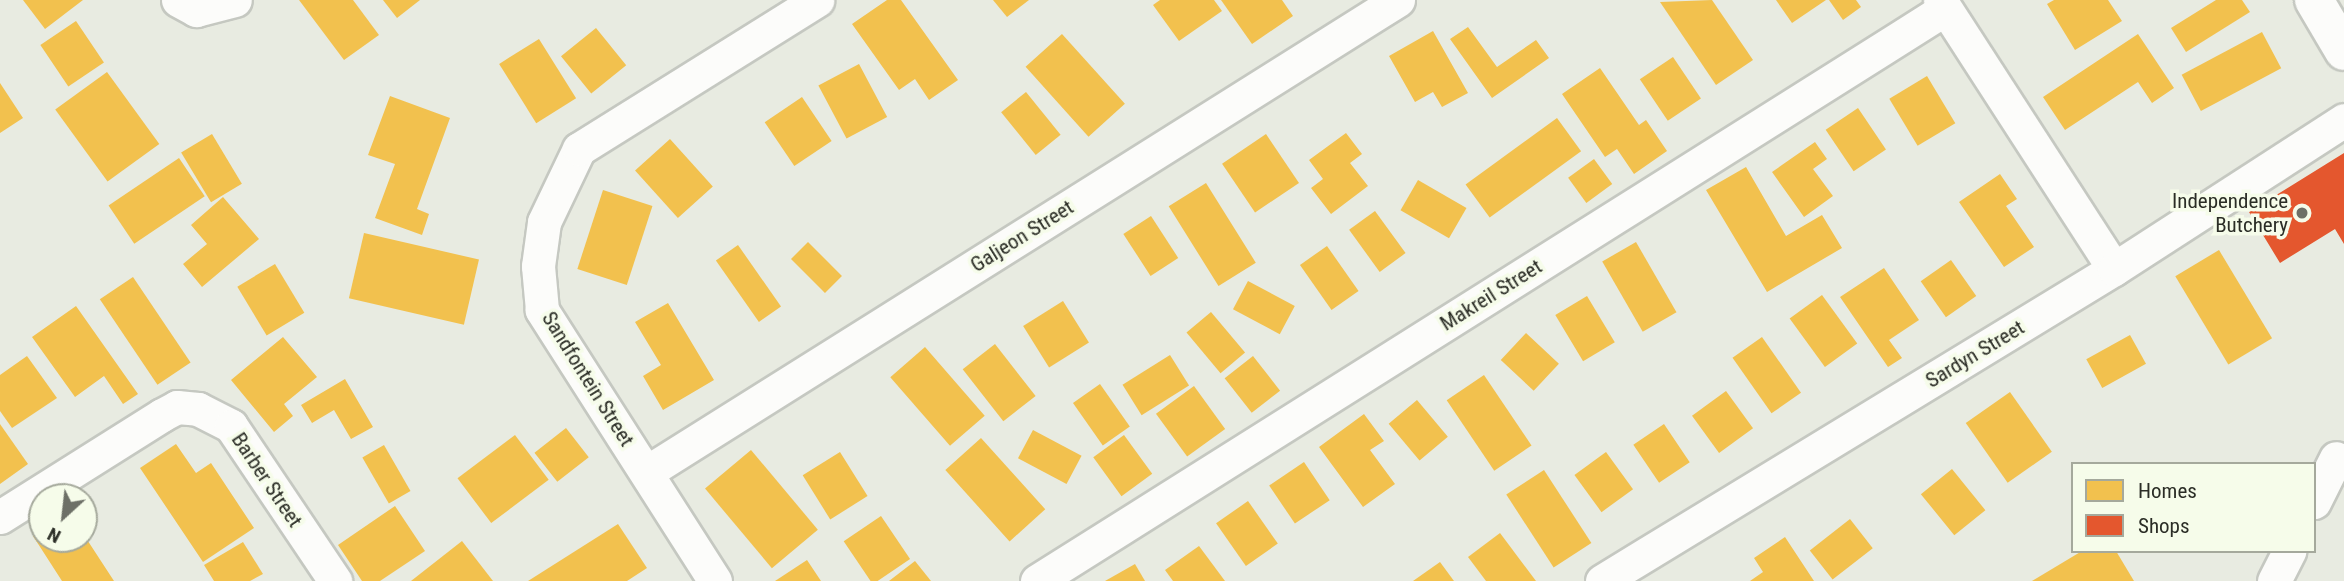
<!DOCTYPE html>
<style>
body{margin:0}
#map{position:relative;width:2344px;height:581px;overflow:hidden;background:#e8ebe1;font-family:"Roboto Condensed",sans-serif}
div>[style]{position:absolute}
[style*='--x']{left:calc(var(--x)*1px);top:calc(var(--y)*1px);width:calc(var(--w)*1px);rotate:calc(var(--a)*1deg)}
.homes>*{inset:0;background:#f2c14e;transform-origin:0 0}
.shops>*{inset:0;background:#e4572e}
.roads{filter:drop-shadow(2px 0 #c5c8c1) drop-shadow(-2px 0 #c5c8c1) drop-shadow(0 2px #c5c8c1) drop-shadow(0 -2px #c5c8c1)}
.minor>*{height:33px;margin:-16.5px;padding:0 16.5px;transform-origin:16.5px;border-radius:16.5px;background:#fcfcfa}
.tertiary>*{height:38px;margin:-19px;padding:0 19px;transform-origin:19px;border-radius:19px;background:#fcfcfa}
.dots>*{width:19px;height:19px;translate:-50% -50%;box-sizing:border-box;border:4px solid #f6fcea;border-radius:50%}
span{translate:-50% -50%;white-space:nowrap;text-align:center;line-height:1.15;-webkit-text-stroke:7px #f6fcea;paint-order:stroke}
.poi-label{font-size:21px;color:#2b2d26}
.right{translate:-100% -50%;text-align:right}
.street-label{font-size:21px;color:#2b2d26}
.legend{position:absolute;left:2071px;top:462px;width:245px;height:91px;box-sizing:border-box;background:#f6fcea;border:2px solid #a5a99c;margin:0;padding:9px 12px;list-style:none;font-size:21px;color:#2b2d26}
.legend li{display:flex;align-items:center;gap:14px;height:35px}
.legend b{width:35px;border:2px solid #a5a99c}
.north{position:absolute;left:28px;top:483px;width:70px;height:70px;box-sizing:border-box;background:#f6fcea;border:2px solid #a5a99c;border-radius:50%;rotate:207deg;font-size:19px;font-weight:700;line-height:28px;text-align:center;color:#2b2d26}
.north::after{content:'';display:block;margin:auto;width:24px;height:32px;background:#6d7067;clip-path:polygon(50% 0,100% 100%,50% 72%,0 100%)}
</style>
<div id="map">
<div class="homes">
<div style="clip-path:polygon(23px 0,83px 0,45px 29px)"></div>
<div style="clip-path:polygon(299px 0,353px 0,379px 35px,344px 60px)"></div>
<div style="clip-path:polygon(383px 0,420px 0,397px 18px)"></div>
<div style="clip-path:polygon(887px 0,901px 0,958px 80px,929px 100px,915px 79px,899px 90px,852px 24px)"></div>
<div style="clip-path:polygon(993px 0,1029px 0,1007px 17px)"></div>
<div style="clip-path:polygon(1160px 0,1214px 0,1222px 11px,1179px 41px,1153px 5px)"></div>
<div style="clip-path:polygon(1221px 0,1282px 0,1293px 16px,1252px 44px)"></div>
<div style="clip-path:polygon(1712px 0,1753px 60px,1716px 85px,1660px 2px)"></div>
<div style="clip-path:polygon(1776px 0,1826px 0,1792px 23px)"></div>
<div style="clip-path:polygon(1829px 0,1856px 0,1861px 7px,1843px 20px)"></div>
<div style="clip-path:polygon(2054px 0,2108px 0,2122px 21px,2075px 50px,2047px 4px)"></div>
<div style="clip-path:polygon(2216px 0,2242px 0,2250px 12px,2186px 52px,2171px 28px)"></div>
<div style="left:76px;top:21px;width:50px;height:43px;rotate:56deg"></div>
<div style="clip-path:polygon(1468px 27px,1497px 67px,1536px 40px,1549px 58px,1492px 98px,1450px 39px)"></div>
<div style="left:596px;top:28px;width:48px;height:45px;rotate:51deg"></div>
<div style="clip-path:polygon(1433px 31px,1468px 93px,1442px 107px,1433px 92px,1415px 102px,1389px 56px)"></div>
<div style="left:2262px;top:32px;width:41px;height:91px;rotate:62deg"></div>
<div style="left:1062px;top:34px;width:94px;height:49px;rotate:48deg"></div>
<div style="clip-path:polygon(2138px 34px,2174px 88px,2152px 103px,2138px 82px,2065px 130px,2043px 97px)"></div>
<div style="left:539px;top:39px;width:70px;height:47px;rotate:58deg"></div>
<div style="left:1673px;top:57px;width:50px;height:40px;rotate:56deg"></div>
<div style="left:859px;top:64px;width:60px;height:46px;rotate:62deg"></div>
<div style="clip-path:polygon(1600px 68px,1639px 125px,1646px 120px,1667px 151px,1634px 174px,1617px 149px,1605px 157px,1562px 94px)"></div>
<div style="left:107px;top:72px;width:89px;height:64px;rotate:54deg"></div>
<div style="left:1927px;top:76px;width:55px;height:44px;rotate:59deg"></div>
<div style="clip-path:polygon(0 83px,23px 118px,0 133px)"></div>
<div style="left:1026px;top:92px;width:55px;height:32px;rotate:51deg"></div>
<div style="clip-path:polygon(390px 96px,450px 118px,417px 209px,429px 214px,422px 235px,375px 218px,395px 164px,368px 155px)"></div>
<div style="left:802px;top:97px;width:53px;height:45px;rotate:56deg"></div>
<div style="left:1858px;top:108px;width:50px;height:39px;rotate:56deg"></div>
<div style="left:1557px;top:118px;width:41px;height:113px;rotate:54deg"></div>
<div style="clip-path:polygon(1346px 133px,1362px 154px,1350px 163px,1368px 186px,1331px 214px,1311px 188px,1323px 179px,1309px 160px)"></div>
<div style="left:212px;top:134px;width:58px;height:36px;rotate:59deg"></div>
<div style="left:1266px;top:134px;width:59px;height:53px;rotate:56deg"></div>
<div style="left:670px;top:139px;width:64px;height:47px;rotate:48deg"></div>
<div style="clip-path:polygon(1815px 142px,1827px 159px,1813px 169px,1833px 196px,1804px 217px,1772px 172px)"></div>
<div style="left:179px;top:158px;width:46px;height:85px;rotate:56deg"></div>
<div style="left:1594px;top:159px;width:31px;height:32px;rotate:54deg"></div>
<div style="clip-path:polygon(1746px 167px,1786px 236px,1822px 215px,1842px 248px,1767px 292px,1706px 190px)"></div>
<div style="clip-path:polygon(2000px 174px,2017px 199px,2006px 206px,2034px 247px,2004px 267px,1959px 202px)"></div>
<div style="left:1418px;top:180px;width:56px;height:35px;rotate:30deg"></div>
<div style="left:1206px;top:183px;width:94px;height:44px;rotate:58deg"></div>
<div style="left:603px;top:190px;width:52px;height:83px;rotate:18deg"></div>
<div style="clip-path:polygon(223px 197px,259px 239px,202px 287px,183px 264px,207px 244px,191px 225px)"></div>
<div style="left:1375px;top:211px;width:52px;height:32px;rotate:54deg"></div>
<div style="left:1151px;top:216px;width:50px;height:33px;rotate:57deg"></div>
<div style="left:364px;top:233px;width:118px;height:67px;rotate:13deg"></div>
<div style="left:808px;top:242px;width:48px;height:24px;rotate:45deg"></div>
<div style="left:1636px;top:242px;width:81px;height:39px;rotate:60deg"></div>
<div style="left:738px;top:245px;width:75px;height:27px;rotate:55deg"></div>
<div style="left:1327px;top:246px;width:55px;height:33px;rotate:55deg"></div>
<div style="left:2219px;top:250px;width:103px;height:51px;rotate:59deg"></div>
<div style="left:1951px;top:260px;width:44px;height:37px;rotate:55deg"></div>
<div style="left:275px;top:264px;width:57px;height:44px;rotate:59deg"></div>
<div style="clip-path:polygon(1884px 268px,1919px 320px,1889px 340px,1902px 358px,1888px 367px,1840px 297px)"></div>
<div style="left:133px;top:277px;width:103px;height:40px;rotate:56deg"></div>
<div style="left:1248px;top:281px;width:53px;height:32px;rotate:28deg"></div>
<div style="left:1822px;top:295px;width:60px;height:40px;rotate:54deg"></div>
<div style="left:1587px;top:296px;width:54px;height:37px;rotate:59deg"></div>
<div style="left:1063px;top:301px;width:49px;height:47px;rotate:58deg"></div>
<div style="clip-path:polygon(668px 303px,714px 380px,663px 410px,643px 376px,661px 365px,635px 322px)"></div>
<div style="clip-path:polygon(76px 306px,138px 394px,123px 404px,104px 376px,75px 397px,32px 337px)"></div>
<div style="left:1211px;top:312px;width:53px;height:32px;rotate:50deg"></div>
<div style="left:1526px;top:333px;width:45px;height:37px;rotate:43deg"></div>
<div style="left:2130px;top:335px;width:33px;height:50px;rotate:61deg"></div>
<div style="clip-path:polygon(283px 337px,317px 377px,284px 404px,293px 416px,274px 432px,231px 380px)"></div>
<div style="left:1762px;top:337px;width:68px;height:36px;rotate:55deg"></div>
<div style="left:995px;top:344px;width:66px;height:41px;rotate:52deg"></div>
<div style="left:925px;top:347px;width:91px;height:46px;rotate:49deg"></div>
<div style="left:1170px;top:355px;width:36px;height:56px;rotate:58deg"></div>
<div style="clip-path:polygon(27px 356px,57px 398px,12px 428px,0 411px,0 375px)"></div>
<div style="left:1253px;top:356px;width:44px;height:36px;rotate:52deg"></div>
<div style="left:1484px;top:375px;width:85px;height:45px;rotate:56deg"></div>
<div style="clip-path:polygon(345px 379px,373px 427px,351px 439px,334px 410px,312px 423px,301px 405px)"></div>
<div style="left:1100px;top:384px;width:52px;height:33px;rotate:55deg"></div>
<div style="left:1194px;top:386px;width:53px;height:47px;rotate:54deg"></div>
<div style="left:1726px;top:391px;width:46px;height:42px;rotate:54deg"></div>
<div style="left:2010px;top:392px;width:73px;height:54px;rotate:55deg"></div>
<div style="left:1417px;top:400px;width:48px;height:37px;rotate:50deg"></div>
<div style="clip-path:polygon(1364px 414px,1384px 441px,1370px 450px,1395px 484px,1363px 507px,1319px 447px)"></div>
<div style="clip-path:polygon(0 424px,28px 464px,0 484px)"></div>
<div style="left:1664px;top:424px;width:46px;height:37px;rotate:56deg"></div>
<div style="left:566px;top:428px;width:37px;height:40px;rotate:52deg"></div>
<div style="left:1033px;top:430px;width:55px;height:32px;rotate:28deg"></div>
<div style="left:515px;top:435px;width:56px;height:72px;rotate:53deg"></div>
<div style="left:1124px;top:435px;width:48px;height:38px;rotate:54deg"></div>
<div style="left:981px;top:438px;width:96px;height:48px;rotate:48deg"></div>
<div style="clip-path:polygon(176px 444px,196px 473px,211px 463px,254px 528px,203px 562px,140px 468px)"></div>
<div style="left:384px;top:445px;width:53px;height:25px;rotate:60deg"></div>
<div style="left:751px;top:450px;width:104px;height:60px;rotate:50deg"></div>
<div style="left:840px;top:452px;width:52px;height:44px;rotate:58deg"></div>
<div style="left:1606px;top:452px;width:46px;height:39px;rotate:54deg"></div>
<div style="left:1304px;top:462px;width:46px;height:42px;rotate:56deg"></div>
<div style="left:1952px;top:469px;width:53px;height:40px;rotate:51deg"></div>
<div style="left:1544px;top:470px;width:87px;height:45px;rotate:57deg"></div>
<div style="left:1248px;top:501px;width:52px;height:39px;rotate:55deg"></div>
<div style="clip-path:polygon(395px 506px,425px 551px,380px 581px,362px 581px,338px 545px)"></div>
<div style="left:881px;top:516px;width:52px;height:45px;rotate:56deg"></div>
<div style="left:1850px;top:519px;width:37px;height:51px;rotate:52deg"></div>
<div style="clip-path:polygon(618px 524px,647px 568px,627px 581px,528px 581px)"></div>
<div style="clip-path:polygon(42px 530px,42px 539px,84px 535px,114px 581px,62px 581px,33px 536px)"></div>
<div style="clip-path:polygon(1500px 533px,1536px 581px,1486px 581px,1468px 557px)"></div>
<div style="clip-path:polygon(1785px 537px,1814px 581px,1750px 581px,1763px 572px,1754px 558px)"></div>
<div style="clip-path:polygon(462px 541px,493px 581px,411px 581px)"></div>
<div style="clip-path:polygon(243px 542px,263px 574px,250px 581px,214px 581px,204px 565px)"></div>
<div style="clip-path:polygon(1199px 546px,1225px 581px,1173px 581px,1165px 570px)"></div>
<div style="clip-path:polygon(2082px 551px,2116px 551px,2134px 581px,2032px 581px)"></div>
<div style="clip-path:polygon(807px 560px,821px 581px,775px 581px)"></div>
<div style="clip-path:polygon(915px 561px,931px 581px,889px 581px)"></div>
<div style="clip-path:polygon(1440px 562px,1454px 581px,1413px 581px)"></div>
<div style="clip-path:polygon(1135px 564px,1145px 581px,1105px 581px)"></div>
</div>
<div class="shops">
<div style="clip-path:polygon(2344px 153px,2344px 244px,2335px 229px,2280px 263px,2249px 212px)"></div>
</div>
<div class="roads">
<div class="minor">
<div style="--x:178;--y:0;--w:21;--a:29"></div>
<div style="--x:196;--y:10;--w:40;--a:-14.4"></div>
<div style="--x:1940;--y:0;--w:320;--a:57.1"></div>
<div style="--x:647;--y:472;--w:887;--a:-32.15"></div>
<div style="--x:2314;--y:502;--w:49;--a:-63.4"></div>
<div style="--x:0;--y:517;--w:191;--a:-32.2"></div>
<div style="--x:162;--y:415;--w:17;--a:-28"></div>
<div style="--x:177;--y:407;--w:21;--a:5"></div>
<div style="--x:198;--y:409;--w:37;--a:27"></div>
<div style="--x:231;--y:426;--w:187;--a:56.1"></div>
<div style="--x:715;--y:581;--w:322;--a:-122.6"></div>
<div style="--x:542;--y:310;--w:44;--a:-95.2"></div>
<div style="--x:538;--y:266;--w:44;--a:-82.2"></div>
<div style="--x:544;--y:222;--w:81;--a:-64.4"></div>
<div style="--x:579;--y:149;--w:281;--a:-32"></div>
<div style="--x:1037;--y:581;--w:1073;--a:-32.21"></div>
<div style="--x:1602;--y:581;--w:600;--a:-31.36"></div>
<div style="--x:2114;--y:269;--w:274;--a:-32.9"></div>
<div style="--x:2274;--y:581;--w:34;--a:-63"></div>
</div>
<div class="tertiary">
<div style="--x:2314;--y:0;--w:59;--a:59.5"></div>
</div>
</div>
<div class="dots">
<div style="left:2302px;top:213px;background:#6d7067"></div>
</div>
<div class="poi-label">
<span class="right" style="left:2288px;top:213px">Independence<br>Butchery</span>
</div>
<div class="street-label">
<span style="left:1022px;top:236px;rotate:-32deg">Galjeon Street</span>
<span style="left:1491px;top:295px;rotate:-32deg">Makreil Street</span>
<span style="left:1975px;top:354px;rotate:-31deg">Sardyn Street</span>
<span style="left:588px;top:379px;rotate:58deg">Sandfontein Street</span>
<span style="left:267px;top:480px;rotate:56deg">Barber Street</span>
</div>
<ul class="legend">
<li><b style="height:19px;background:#f2c14e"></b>Homes</li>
<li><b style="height:19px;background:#e4572e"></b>Shops</li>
</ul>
<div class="north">N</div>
</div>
